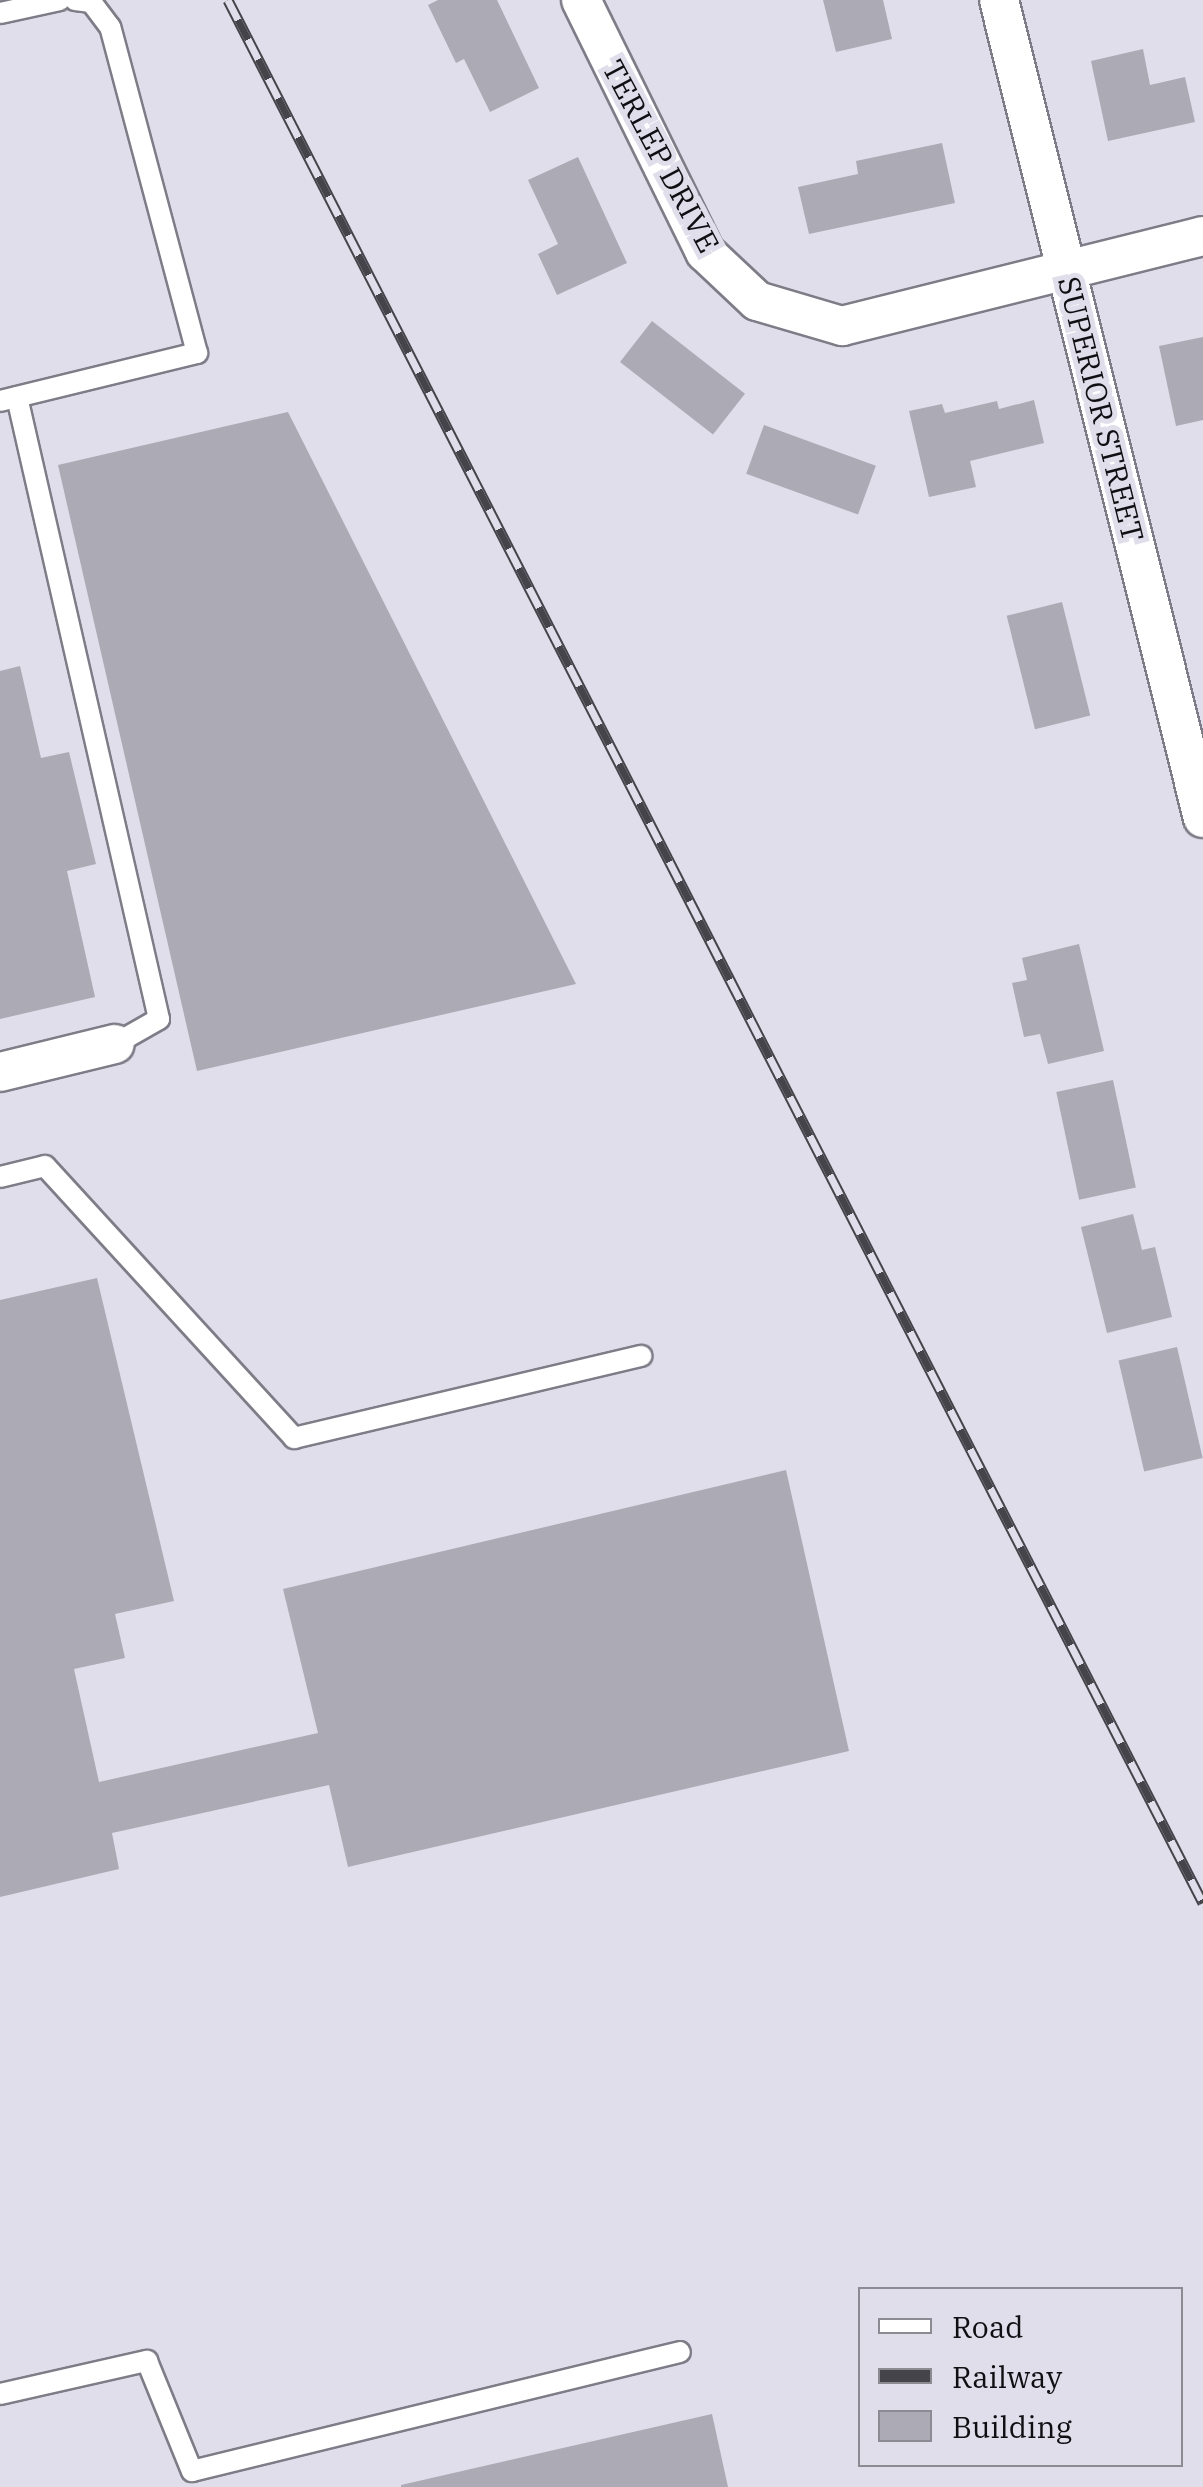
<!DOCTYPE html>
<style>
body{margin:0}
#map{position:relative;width:1203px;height:2487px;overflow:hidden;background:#e0deea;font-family:"IBM Plex Serif",serif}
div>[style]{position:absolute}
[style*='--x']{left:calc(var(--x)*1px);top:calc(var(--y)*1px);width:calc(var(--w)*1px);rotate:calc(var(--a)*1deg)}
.building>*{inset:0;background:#acaab5;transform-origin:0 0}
.roads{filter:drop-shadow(2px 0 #7e7c87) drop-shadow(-2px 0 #7e7c87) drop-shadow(0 2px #7e7c87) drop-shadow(0 -2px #7e7c87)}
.lane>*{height:20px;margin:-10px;padding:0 10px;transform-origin:10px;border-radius:10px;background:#fff}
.street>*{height:38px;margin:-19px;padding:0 19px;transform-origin:19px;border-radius:19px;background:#fff}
.rail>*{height:11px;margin-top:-5.5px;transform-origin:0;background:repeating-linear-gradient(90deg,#e0deea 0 22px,#45444a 0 44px);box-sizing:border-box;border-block:2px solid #45444a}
span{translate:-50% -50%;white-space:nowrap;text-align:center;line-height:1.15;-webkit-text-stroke:10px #e0deea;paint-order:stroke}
.street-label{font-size:30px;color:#0f0f13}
.legend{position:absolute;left:858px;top:2287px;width:325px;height:180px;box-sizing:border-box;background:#e0deea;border:2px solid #8c8b94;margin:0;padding:12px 18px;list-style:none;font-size:30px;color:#0f0f13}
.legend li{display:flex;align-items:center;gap:20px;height:50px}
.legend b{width:50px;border:2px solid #8c8b94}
</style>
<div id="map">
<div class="building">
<div style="clip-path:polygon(438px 0,497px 0,539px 88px,490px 112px,464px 59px,456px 63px,428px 5px)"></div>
<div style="clip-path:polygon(823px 0,883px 0,892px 39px,836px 52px)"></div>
<div style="clip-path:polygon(1143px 49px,1150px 85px,1185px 77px,1195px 122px,1108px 141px,1091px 61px)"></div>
<div style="clip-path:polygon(942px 143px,955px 203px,809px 234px,798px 187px,858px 174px,856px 161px)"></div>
<div style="clip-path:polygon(578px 157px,627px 263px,557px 295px,538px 254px,558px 244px,528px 180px)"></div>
<div style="left:652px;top:321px;width:118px;height:52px;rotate:38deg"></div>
<div style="clip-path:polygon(1203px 337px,1203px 420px,1176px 426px,1159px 346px)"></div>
<div style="clip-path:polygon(1034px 400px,1044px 443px,970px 461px,976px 487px,929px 497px,909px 411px,942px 404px,945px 413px,997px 401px,999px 409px)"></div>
<div style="clip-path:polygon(288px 412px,576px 984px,197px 1071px,58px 465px)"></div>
<div style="left:764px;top:425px;width:119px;height:52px;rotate:20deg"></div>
<div style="left:1062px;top:602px;width:117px;height:57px;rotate:76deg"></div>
<div style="clip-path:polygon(20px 666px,41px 758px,69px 752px,96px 864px,67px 871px,95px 997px,0 1019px,0 671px)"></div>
<div style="clip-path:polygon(1079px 944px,1104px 1051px,1048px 1064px,1040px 1034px,1024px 1037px,1012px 983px,1027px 980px,1022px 958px)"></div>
<div style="left:1113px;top:1080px;width:110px;height:58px;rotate:78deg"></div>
<div style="clip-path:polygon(1133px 1214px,1142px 1250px,1155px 1247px,1172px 1317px,1107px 1333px,1081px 1227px)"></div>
<div style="clip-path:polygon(97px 1278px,174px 1601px,115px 1614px,125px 1658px,74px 1669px,99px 1782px,318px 1733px,283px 1589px,786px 1470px,849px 1751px,348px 1867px,329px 1785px,112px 1833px,119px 1869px,0 1897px,0 1300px)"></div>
<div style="left:1177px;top:1347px;width:114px;height:60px;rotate:77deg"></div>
<div style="clip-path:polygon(712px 2414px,728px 2487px,401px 2487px,401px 2485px)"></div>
</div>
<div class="roads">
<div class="lane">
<div style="--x:0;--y:13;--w:61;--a:-12.2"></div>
<div style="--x:17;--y:397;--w:638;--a:77.14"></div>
<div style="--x:159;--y:1019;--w:51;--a:150.4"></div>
<div style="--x:0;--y:401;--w:203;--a:-13.7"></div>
<div style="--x:197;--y:353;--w:337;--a:-104.9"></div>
<div style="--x:110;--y:27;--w:31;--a:-127"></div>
<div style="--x:91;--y:2;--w:16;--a:-173"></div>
<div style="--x:0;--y:1177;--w:46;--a:-13.7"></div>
<div style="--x:45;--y:1166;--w:369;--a:47.5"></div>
<div style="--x:294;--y:1438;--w:357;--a:-13.3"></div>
<div style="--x:0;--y:2394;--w:151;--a:-12.7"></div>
<div style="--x:147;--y:2361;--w:119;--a:67.8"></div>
<div style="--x:192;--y:2471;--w:502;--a:-13.7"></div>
</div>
<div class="street">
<div style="--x:581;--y:0;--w:281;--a:63.8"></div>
<div style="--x:705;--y:252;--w:71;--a:43.3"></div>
<div style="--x:757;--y:301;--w:89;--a:16.4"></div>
<div style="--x:842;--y:326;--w:372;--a:-14"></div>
<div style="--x:999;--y:0;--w:843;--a:76"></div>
<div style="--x:0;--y:1072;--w:118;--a:-13.7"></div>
</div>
</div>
<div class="rail">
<div style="--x:228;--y:0;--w:2138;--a:62.87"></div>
</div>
<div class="street-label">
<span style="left:661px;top:156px;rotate:62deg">TERLEP DRIVE</span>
<span style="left:1101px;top:409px;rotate:76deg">SUPERIOR STREET</span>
</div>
<ul class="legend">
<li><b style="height:12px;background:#fff"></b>Road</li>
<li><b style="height:12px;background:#45444a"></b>Railway</li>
<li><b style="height:28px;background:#acaab5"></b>Building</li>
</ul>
</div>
